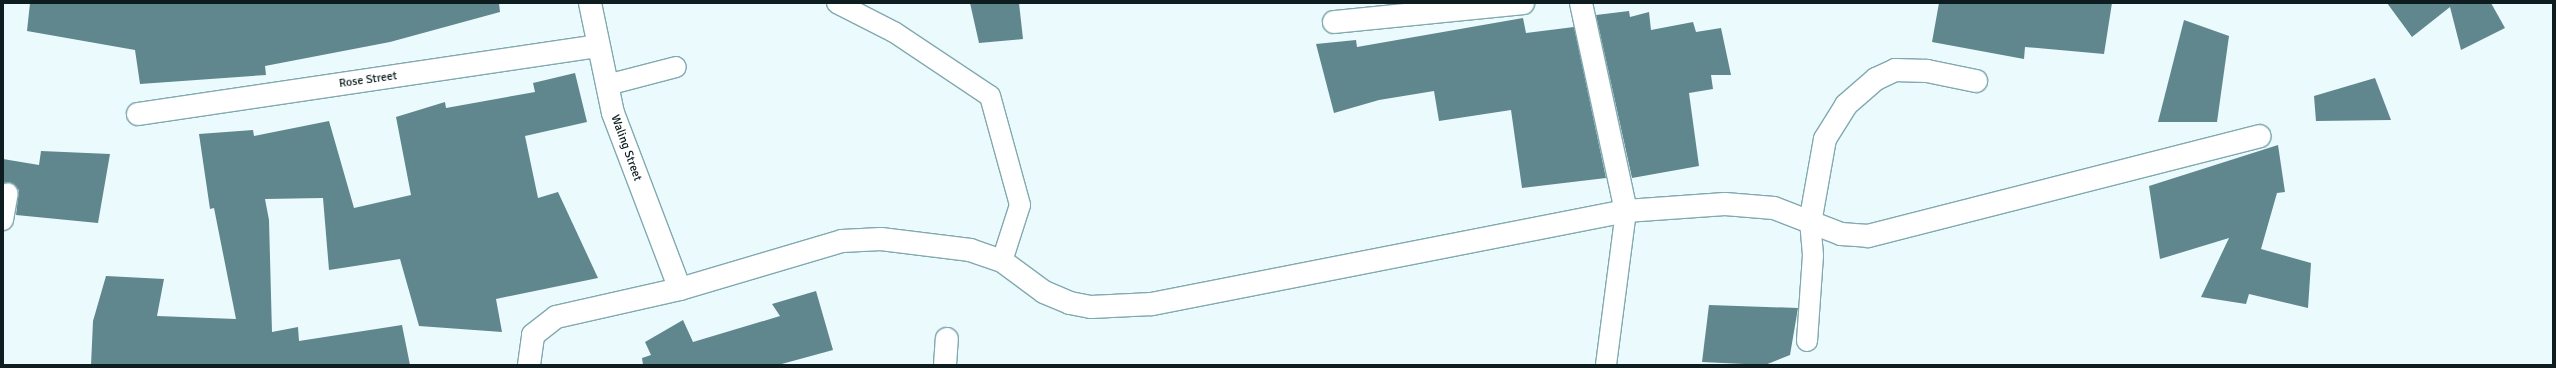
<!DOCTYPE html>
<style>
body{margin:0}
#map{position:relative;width:2556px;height:368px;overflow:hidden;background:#eafafd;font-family:Signika,sans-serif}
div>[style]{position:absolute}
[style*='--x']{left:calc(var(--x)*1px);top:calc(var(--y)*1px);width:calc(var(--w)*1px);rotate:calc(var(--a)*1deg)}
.building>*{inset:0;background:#60878d}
.roads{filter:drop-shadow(1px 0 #81a9b0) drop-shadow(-1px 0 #81a9b0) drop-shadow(0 1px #81a9b0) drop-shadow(0 -1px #81a9b0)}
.service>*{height:20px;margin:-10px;padding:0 10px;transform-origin:10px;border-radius:10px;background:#fff}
.minor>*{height:22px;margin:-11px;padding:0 11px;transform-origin:11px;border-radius:11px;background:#fff}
span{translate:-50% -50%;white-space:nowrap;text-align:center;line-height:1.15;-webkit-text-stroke:3px #fff;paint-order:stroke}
.street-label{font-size:12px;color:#0e1d20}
.frame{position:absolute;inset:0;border:4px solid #0e1d20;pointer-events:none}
</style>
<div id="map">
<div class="building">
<div style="clip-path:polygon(30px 3px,499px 3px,500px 12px,390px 42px,265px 66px,266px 75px,140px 84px,135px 50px,27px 31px)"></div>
<div style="clip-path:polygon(970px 3px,1019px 3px,1023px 39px,979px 43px)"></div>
<div style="clip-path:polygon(1939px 3px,2112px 3px,2104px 54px,2025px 47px,2024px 59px,1932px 42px)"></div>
<div style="clip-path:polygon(2387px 3px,2491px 3px,2505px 28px,2461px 50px,2450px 7px,2412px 37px)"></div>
<div style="clip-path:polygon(1629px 11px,1630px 17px,1649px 12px,1651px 30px,1693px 22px,1696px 32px,1721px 28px,1731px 75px,1711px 75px,1713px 89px,1689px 93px,1699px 166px,1632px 178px,1596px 15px)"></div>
<div style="clip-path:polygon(1523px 18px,1526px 33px,1574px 27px,1606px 178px,1522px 188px,1511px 110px,1439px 121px,1434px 91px,1379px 100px,1334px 113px,1316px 44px,1356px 40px,1357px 47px)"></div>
<div style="clip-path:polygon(2184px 20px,2229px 36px,2217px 122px,2158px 122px)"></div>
<div style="clip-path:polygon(575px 73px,587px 122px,525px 136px,538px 198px,558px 192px,598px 278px,496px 299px,502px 332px,419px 326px,400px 259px,329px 270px,323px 198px,265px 199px,269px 220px,272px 332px,298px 327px,299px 341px,402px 325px,410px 365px,91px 365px,93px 321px,106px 276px,164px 279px,157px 316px,236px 319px,214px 208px,210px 209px,199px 134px,253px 130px,254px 136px,329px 121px,354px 208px,411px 195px,396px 117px,445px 102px,446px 108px,535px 92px,533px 83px)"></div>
<div style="clip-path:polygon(2375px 78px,2391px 120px,2316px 121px,2314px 96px)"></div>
<div style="clip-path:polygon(2278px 145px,2285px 192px,2277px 193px,2261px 249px,2311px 263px,2308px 308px,2249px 294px,2246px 304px,2201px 297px,2229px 238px,2160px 259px,2149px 186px)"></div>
<div style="clip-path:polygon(41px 151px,110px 154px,98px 223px,16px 215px,19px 190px,10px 182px,3px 183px,3px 159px,39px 165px)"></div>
<div style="clip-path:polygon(816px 291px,833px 350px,778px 365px,643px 365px,642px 358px,651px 355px,645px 342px,683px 320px,693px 342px,780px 316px,772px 304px)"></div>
<div style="clip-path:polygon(1709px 305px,1798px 308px,1790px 355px,1765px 365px,1702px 362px)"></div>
</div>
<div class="roads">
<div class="service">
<div style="--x:837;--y:3;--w:64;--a:27"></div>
<div style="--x:894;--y:32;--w:115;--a:33.7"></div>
<div style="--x:990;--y:96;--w:113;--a:74.6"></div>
<div style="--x:1020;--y:205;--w:59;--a:107.8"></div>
<div style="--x:607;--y:85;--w:71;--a:-14.6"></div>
<div style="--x:3;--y:220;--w:27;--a:-80"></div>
<div style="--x:1807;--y:341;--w:86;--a:-86"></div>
<div style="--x:1813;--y:255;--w:32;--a:-95"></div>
<div style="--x:1606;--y:365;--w:155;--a:-82.6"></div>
</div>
<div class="minor">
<div style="--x:590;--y:3;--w:112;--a:78.2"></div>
<div style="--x:613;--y:113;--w:188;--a:69.2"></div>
<div style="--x:1581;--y:3;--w:213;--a:77.8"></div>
<div style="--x:1334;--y:22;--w:190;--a:-5.7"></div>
<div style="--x:138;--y:114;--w:465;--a:-8.4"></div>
<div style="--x:1810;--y:223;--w:85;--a:-79.9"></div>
<div style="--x:1825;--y:139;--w:40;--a:-58"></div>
<div style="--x:1846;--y:105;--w:40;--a:-41"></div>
<div style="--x:1876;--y:79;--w:21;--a:-25"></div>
<div style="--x:1895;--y:70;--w:32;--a:2"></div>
<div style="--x:1927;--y:71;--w:50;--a:11.5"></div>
<div style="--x:529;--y:365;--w:30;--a:-82"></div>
<div style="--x:533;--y:335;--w:29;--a:-38"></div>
<div style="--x:556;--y:317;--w:127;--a:-12.7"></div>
<div style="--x:680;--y:289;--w:169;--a:-16.5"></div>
<div style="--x:842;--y:241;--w:39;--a:-3"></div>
<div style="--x:881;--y:239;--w:90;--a:7"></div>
<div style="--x:970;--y:250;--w:34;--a:19"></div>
<div style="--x:1002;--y:261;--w:52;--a:36.4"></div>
<div style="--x:1044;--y:292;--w:28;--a:23"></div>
<div style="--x:1070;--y:303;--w:21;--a:11"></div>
<div style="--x:1091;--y:307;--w:61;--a:-2.8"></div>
<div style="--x:1152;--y:304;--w:483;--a:-11.1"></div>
<div style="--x:1626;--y:211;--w:99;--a:-4"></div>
<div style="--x:1725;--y:204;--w:49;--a:4.7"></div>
<div style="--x:1774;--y:208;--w:72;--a:21.2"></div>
<div style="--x:1841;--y:234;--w:27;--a:4"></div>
<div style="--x:1868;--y:236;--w:404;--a:-14.3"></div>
<div style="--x:945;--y:365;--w:26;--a:-86"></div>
</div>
</div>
<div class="street-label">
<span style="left:368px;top:80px;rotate:-8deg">Rose Street</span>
<span style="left:626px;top:148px;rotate:70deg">Waling Street</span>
</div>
<div class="frame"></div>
</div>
